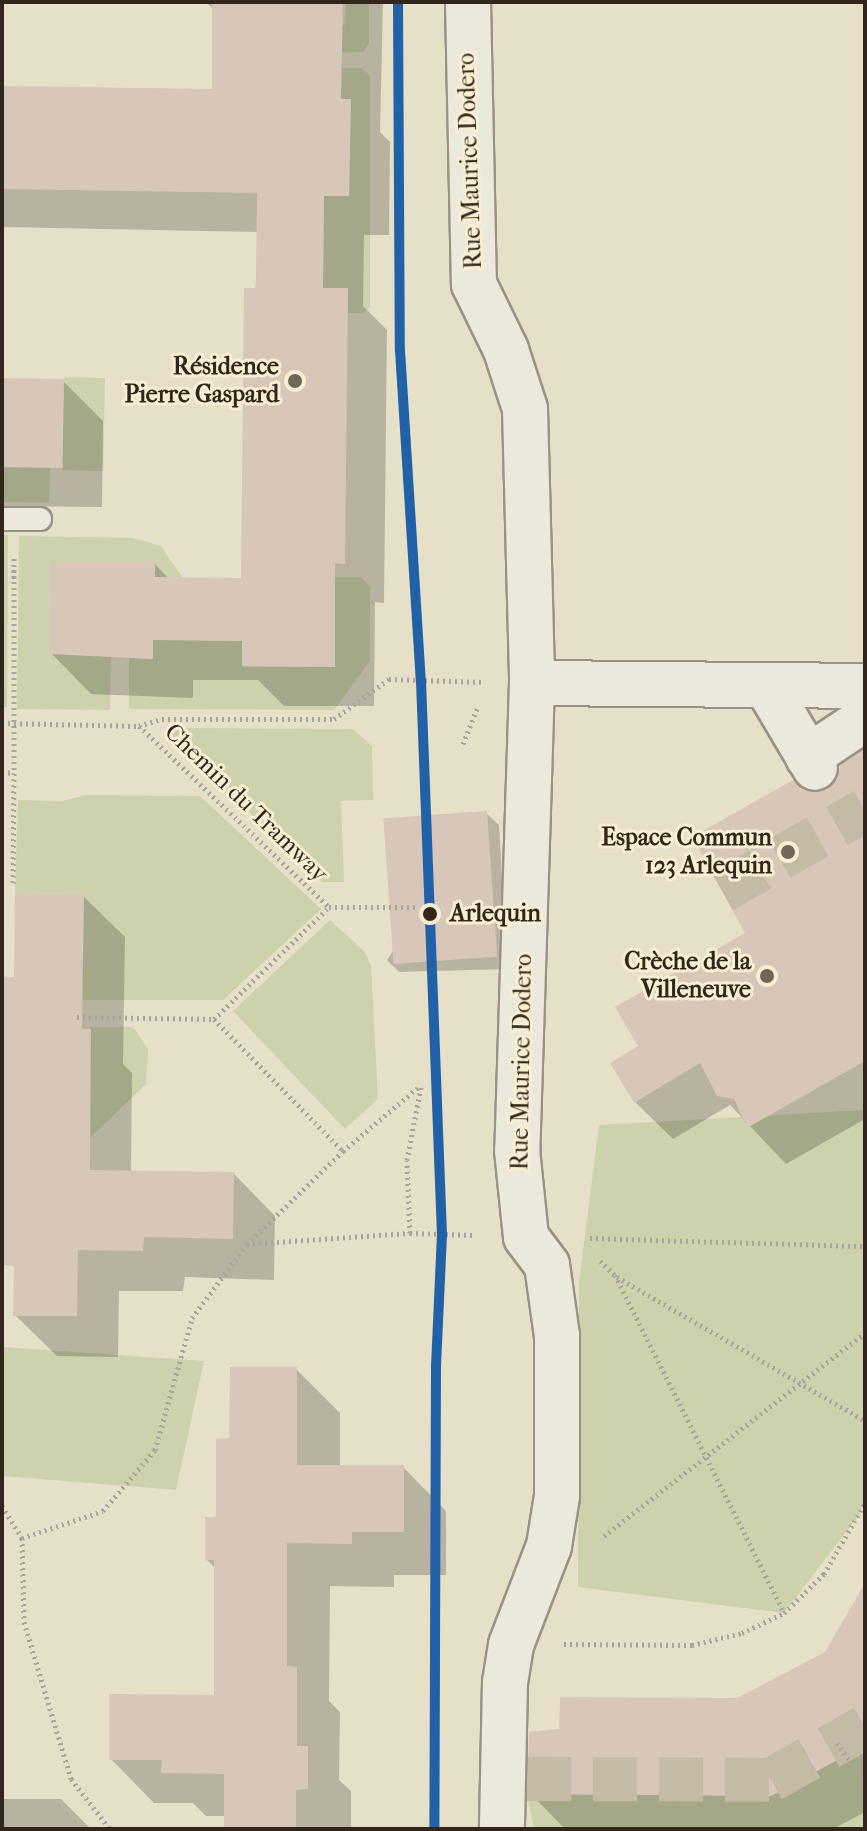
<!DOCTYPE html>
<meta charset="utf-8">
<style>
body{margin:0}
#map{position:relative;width:867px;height:1831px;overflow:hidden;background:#e7e0c8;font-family:"IM FELL French Canon",serif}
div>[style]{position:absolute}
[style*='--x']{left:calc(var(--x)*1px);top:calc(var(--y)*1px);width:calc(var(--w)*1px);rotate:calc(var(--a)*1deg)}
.green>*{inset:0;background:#ccd2ac;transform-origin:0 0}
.shadow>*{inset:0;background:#0003}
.building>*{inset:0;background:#d8c6b8;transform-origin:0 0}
.street-tunnel>*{height:44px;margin-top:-22px;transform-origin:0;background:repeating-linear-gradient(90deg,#c3bba6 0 44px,transparent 0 66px)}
.path>*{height:5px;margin-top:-2.5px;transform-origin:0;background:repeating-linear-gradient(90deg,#aaa59c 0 2px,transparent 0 6px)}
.roads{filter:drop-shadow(2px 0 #989385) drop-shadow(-2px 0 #989385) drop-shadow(0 2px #989385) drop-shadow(0 -2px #989385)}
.lane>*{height:22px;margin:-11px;padding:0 11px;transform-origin:11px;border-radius:11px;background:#ebe8dc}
.street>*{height:44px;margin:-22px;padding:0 22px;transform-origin:22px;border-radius:22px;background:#ebe8dc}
.tram-1>*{height:10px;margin:-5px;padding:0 5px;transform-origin:5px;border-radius:5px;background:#2061a7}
.dots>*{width:22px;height:22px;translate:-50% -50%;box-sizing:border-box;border:4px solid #f8efd3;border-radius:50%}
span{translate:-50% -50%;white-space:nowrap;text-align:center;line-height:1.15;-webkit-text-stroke:6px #f8efd3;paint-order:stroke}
.street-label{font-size:24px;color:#32261c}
.poi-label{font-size:24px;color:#32261c;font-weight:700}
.right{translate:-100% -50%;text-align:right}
.stop-label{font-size:24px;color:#32261c;font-weight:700}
.left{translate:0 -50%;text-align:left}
.frame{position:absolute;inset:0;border:4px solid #32261c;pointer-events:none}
</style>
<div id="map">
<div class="green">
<div style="clip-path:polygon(346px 2px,369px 2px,369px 44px,363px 52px,308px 53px,319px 26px,345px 25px)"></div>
<div style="clip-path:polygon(298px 68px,362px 68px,370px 76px,370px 307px,363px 313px,348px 313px,348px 288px,323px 288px,324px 196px,349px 195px,351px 100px,286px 98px)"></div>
<div style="left:105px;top:378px;width:93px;height:41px;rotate:91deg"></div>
<div style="left:2px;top:467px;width:48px;height:35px;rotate:1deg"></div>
<div style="clip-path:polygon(2px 535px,8px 535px,7px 707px,2px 707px)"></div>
<div style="clip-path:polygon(19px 536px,133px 538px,161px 546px,182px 577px,155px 577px,155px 562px,50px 562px,49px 654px,111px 655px,110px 710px,17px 709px)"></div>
<div style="clip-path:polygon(335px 577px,361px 577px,370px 587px,370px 661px,334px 710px,129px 709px,129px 658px,153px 659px,153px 640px,242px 641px,242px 667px,334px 667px)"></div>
<div style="clip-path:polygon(171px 728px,353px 729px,372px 746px,373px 800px,341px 801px,344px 882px,322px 882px,172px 739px)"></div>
<div style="clip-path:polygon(87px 795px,200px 796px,321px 909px,223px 1000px,79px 1000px,84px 894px,15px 893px,18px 800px,62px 801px)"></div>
<div style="clip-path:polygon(330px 920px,365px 952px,371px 966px,378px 1099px,345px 1129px,233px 1011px)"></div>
<div style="clip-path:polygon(90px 1027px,133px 1027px,148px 1049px,146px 1084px,90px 1138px)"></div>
<div style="clip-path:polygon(865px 1110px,865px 1499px,859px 1515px,784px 1613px,578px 1587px,579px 1282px,599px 1125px)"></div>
<div style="clip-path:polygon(2px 1347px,204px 1361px,176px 1490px,2px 1476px)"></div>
<div style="clip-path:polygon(865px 1745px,865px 1829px,534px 1829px,527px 1794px,771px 1796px)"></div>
</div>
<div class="shadow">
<div style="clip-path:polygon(206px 2px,383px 2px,380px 132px,390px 142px,389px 235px,364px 235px,363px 306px,387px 330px,384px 603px,375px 602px,374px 706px,284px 706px,258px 680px,193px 680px,193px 698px,91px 694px,51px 653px,155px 564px,169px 579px,243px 580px,258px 232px,2px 227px,2px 88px,214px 91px,214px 10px)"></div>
<div style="clip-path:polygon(2px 380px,63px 381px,103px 421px,102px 507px,2px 506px)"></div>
<div style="clip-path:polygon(865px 751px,865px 1119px,786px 1164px,730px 1105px,673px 1139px,635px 1102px,641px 1047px,748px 934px,803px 792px,828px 792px)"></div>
<div style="clip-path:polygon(486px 813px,499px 825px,507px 969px,399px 972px,387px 960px)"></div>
<div style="clip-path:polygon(83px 896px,125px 937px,123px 1064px,132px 1073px,131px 1173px,234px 1174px,275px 1216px,274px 1280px,185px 1277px,183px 1291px,119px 1291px,118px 1357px,57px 1356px,15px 1315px,12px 1145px,2px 1099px,2px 979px,16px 979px)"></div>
<div style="clip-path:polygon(296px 1369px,340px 1413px,340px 1467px,403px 1467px,446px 1511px,446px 1575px,394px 1575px,394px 1587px,330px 1586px,329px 1701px,340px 1712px,339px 1780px,351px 1791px,351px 1829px,226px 1829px,226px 1816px,206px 1816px,193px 1803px,154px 1803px,111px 1759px,216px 1697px,216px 1569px,207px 1560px,231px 1440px)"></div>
<div style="clip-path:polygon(865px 1587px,865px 1812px,833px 1829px,565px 1829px,530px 1793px,738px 1700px,826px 1653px)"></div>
<div style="clip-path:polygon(2px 1799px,61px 1799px,91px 1829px,2px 1829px)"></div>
</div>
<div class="building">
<div style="clip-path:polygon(212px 2px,343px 2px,341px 99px,351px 99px,349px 196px,324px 196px,323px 288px,348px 288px,345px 564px,335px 563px,335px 667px,242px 666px,242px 641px,153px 640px,153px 659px,49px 654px,50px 562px,155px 562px,155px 577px,241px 578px,244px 288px,256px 288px,257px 193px,2px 189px,2px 86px,212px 89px)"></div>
<div style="left:2px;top:378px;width:62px;height:89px;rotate:1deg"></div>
<div style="clip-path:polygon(865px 749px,865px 1061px,747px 1128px,734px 1099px,717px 1096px,700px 1063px,634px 1103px,610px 1063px,638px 1046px,615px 1007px,745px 933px,692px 837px,793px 780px,803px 790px,827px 790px,837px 780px,840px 766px)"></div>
<div style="left:487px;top:811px;width:146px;height:104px;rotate:86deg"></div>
<div style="clip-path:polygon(15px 893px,84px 894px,82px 1029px,91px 1029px,90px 1170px,234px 1172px,233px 1239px,144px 1237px,143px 1251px,78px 1250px,77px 1316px,13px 1316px,14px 1266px,2px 1265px,2px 977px,14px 977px)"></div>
<div style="clip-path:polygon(230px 1367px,297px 1367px,297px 1465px,404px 1465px,404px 1532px,352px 1532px,352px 1544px,287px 1543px,287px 1666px,297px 1667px,297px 1746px,308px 1746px,308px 1789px,296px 1790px,296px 1829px,224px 1829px,224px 1774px,161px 1773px,162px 1760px,109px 1760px,109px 1694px,214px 1695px,214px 1560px,205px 1560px,205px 1517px,216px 1517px,216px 1439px,229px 1438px)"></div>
<div style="clip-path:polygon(865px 1583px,865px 1745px,771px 1796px,528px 1794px,529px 1732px,559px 1729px,560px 1697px,737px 1698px,825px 1652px)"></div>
</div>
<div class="street-tunnel">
<div style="--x:722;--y:891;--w:164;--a:-29.5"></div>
<div style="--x:527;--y:1779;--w:244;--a:0.2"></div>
<div style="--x:771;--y:1780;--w:108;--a:-29.4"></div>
</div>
<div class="path">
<div style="--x:14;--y:558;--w:215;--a:90"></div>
<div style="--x:2;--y:723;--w:137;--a:1.3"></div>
<div style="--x:139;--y:726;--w:262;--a:43.6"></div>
<div style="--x:329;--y:907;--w:88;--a:0"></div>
<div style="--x:139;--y:726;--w:24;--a:-17"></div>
<div style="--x:162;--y:719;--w:172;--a:0"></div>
<div style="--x:334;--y:719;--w:68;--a:-36"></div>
<div style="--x:389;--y:679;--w:94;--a:1.8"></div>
<div style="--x:463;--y:744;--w:41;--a:-68.5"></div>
<div style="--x:2;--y:772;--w:12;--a:5"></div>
<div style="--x:14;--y:773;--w:113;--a:90.5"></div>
<div style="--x:77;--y:1017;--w:137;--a:0.8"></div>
<div style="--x:214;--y:1019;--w:185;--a:45.7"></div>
<div style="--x:214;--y:1019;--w:161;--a:-44.2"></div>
<div style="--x:410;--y:1233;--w:73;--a:-92.4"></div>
<div style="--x:407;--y:1160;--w:74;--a:-79.1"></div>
<div style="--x:590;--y:1238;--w:275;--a:1.7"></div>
<div style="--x:247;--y:1244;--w:163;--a:-3.9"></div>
<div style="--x:410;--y:1233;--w:66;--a:1.7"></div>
<div style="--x:600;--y:1261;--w:21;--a:43"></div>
<div style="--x:615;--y:1275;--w:378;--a:63.4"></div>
<div style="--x:617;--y:1277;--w:287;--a:30.1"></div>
<div style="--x:2;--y:1506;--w:38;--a:58"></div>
<div style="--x:22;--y:1538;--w:84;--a:88.6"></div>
<div style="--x:24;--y:1622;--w:164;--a:73.3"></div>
<div style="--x:71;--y:1779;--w:63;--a:52"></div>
<div style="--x:604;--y:1536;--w:331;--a:-37.9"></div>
<div style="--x:22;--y:1538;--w:85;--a:-18.4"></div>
<div style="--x:103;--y:1511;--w:80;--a:-49.6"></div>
<div style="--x:155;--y:1450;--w:137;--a:-74.3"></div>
<div style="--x:192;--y:1318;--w:92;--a:-53.4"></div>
<div style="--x:247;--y:1244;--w:134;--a:-44.1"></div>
<div style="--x:343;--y:1151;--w:102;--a:-40.2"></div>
<div style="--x:564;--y:1644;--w:128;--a:0.4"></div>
<div style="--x:692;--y:1645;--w:51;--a:-13.5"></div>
<div style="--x:742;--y:1633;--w:47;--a:-25.5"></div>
<div style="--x:784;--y:1613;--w:56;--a:-44.3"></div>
<div style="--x:824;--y:1574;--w:82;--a:-60"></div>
<div style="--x:837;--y:1743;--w:48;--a:54.3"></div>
</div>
<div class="roads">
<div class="lane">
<div style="--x:2;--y:519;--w:38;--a:0"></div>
</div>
<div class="street">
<div style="--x:468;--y:2;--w:282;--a:88.8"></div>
<div style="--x:474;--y:284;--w:73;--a:64.1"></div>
<div style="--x:506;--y:350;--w:62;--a:72.1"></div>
<div style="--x:525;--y:409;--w:274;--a:88.5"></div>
<div style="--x:532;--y:683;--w:467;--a:91.8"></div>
<div style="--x:517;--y:1150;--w:87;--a:84.1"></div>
<div style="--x:526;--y:1237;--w:35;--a:53"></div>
<div style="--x:547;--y:1265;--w:72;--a:82"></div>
<div style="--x:557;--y:1336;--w:160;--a:90"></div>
<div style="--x:557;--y:1496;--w:51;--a:99.1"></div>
<div style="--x:549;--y:1546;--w:106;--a:111"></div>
<div style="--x:511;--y:1645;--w:37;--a:99"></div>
<div style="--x:505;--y:1682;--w:147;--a:91.2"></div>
<div style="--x:532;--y:683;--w:333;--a:0.5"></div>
<div style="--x:766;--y:685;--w:96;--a:59.4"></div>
<div style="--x:808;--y:757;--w:69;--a:-33.7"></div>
</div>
</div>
<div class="tram-1">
<div style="--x:398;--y:2;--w:348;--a:89.7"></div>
<div style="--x:400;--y:350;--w:332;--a:86.4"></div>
<div style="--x:421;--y:681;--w:553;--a:87.83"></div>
<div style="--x:442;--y:1234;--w:132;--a:92.6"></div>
<div style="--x:436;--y:1366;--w:463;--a:90.2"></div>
</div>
<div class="dots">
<div style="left:295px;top:381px;background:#716758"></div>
<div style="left:788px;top:852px;background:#716758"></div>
<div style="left:430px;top:914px;background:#32261c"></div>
<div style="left:767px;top:976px;background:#716758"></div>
</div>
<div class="street-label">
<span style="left:470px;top:161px;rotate:-92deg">Rue Maurice Dodero</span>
<span style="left:246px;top:803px;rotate:44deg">Chemin du Tramway</span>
<span style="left:522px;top:1062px;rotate:-89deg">Rue Maurice Dodero</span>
</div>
<div class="poi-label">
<span class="right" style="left:279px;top:381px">Résidence<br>Pierre Gaspard</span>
<span class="right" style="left:772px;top:852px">Espace Commun<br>123 Arlequin</span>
<span class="right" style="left:751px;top:976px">Crèche de la<br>Villeneuve</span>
</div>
<div class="stop-label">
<span class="left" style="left:450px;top:914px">Arlequin</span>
</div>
<div class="frame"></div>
</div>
